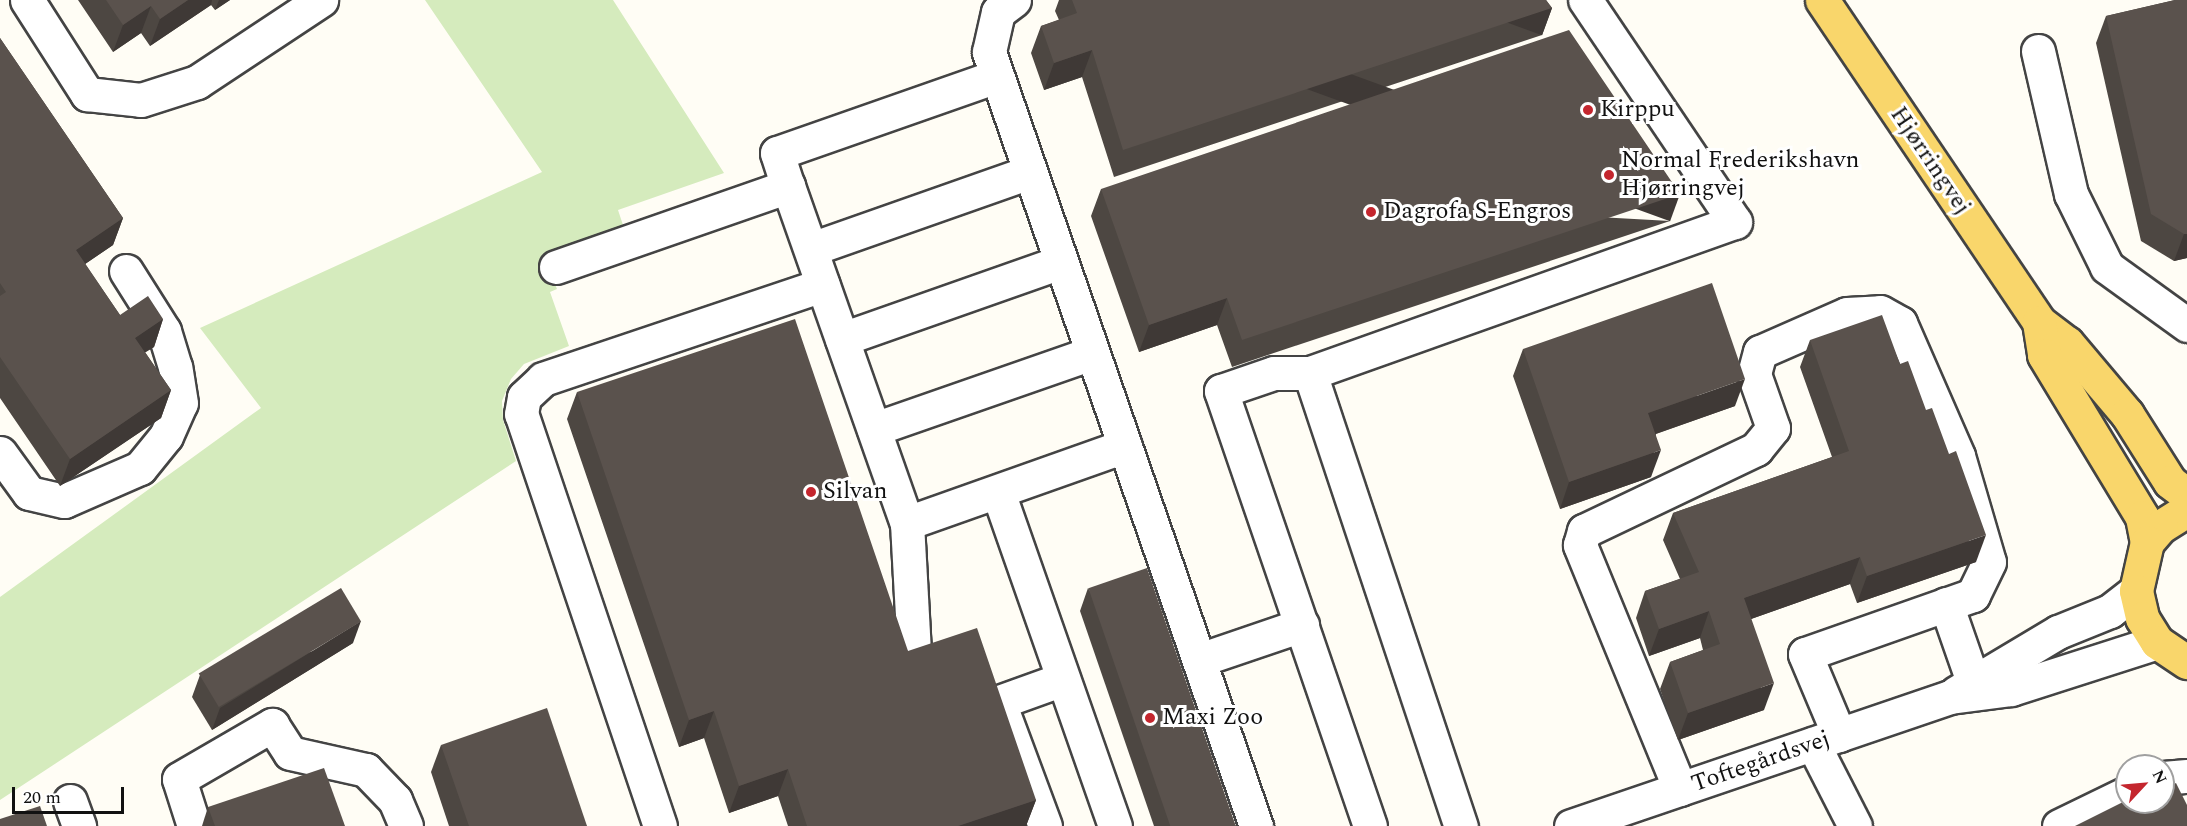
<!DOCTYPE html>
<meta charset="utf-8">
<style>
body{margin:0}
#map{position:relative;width:2187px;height:826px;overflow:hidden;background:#fffdf5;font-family:Spectral,serif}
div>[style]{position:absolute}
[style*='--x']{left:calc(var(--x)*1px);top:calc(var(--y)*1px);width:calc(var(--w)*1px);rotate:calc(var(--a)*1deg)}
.green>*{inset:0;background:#d5ebbd}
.roads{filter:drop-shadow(2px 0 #444) drop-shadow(-2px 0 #444) drop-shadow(0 2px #444) drop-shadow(0 -2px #444)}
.minor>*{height:33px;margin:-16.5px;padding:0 16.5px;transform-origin:16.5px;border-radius:16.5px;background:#fff}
.major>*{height:33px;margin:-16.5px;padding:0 16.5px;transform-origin:16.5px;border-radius:16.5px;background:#f9d66b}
.wall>*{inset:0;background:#4d4742}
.shaded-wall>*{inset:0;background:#3f3936;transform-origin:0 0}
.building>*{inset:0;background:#5a524d;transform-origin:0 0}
.dots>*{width:16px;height:16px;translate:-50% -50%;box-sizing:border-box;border:3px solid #fff;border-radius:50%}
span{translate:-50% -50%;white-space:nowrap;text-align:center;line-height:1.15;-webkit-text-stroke:6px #fff;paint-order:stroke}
.poi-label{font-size:24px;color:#111}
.left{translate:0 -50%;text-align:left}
.street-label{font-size:24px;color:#111}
.north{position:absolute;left:2115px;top:754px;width:60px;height:60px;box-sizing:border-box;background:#fff;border:2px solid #a0a0a0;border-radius:50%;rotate:64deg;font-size:16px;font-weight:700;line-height:24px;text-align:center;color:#111}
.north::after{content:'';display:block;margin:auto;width:21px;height:27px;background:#c4262e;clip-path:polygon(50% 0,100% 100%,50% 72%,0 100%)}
.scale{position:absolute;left:12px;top:787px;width:112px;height:27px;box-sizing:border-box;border:3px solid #111;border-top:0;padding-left:8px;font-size:18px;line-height:21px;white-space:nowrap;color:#111;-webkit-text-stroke:4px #fff;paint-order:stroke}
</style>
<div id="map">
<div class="green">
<div style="clip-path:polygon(425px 0,613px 0,724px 173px,618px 210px,626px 234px,554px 282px,557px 289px,550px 292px,569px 346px,524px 364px,511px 379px,502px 401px,503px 420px,516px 461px,0 800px,0 597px,261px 408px,200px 328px,542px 172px)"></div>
</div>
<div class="roads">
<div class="minor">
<div style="--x:27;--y:0;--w:112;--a:57.4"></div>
<div style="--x:87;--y:94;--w:54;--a:6.3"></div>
<div style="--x:141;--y:100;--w:59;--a:-17.8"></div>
<div style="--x:197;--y:82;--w:149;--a:-33.5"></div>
<div style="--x:1014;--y:0;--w:20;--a:143"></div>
<div style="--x:998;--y:12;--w:41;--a:102.7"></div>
<div style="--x:989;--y:52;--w:819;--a:70.97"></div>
<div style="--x:2038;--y:51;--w:147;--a:77"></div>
<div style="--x:2071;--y:194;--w:81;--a:63.7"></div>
<div style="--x:2107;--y:267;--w:99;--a:35.9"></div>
<div style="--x:997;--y:76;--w:233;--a:160.7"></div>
<div style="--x:777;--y:153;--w:35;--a:72"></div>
<div style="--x:788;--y:186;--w:357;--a:70.6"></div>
<div style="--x:907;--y:523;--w:231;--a:-19.5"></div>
<div style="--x:811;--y:249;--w:232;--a:-19.4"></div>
<div style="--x:556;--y:267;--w:246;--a:-19.2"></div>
<div style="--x:842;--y:339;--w:232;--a:-19.4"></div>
<div style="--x:1310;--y:373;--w:478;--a:71.6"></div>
<div style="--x:874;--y:429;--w:231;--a:-19.2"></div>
<div style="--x:0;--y:453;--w:49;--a:54.1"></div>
<div style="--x:29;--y:493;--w:36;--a:13"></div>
<div style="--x:64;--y:501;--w:83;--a:-23.5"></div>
<div style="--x:140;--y:468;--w:41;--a:-50.9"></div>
<div style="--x:166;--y:436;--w:36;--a:-66"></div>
<div style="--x:181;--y:403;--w:36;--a:-99"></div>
<div style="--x:175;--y:367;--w:38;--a:-107"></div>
<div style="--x:164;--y:331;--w:71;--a:-122.3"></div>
<div style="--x:998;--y:492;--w:354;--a:70.7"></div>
<div style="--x:907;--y:523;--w:149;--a:86.9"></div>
<div style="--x:1946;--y:604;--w:94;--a:70.8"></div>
<div style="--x:1199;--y:660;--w:109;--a:-18.8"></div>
<div style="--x:1956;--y:693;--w:119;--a:-30.9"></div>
<div style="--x:2058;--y:632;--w:56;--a:-22"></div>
<div style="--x:2110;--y:611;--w:33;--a:-38"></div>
<div style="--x:1813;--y:744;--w:92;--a:62.9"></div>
<div style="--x:2163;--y:778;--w:24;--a:-5"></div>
<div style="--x:1680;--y:789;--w:264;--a:-112.3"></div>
<div style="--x:1580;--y:545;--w:15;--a:-74"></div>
<div style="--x:1584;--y:531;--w:191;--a:-25.5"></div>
<div style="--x:1756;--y:449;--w:27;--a:-51"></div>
<div style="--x:1773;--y:428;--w:57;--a:-109.4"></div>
<div style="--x:1754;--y:374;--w:23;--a:-75"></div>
<div style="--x:1760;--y:352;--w:95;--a:-23.6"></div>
<div style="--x:1847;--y:314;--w:33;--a:-3"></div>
<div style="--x:1880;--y:312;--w:23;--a:29"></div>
<div style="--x:1900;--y:323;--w:145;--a:66.4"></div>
<div style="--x:1958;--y:456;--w:110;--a:73.7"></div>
<div style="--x:1989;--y:562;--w:37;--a:116"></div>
<div style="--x:1973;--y:595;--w:178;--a:160.6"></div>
<div style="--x:1805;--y:654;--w:88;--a:67.2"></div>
<div style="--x:70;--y:801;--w:27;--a:70"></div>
<div style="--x:194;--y:826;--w:49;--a:-107.7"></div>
<div style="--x:179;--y:779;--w:108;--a:-30.1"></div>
<div style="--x:272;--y:725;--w:33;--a:57"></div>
<div style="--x:290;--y:753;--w:78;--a:12.6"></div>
<div style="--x:366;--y:770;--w:42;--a:46"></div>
<div style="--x:395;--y:800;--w:28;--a:67"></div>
<div style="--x:660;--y:826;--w:435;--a:-108.6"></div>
<div style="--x:521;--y:414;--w:17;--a:-80"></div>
<div style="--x:524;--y:397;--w:26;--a:-43"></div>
<div style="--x:543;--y:379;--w:295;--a:-18.6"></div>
<div style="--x:1045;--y:826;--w:132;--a:-110.4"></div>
<div style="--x:999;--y:702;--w:68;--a:-19.8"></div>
<div style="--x:1370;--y:826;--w:460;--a:-108.9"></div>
<div style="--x:1221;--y:391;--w:56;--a:-18.8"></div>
<div style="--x:1274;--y:373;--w:36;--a:0"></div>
<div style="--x:1310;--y:373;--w:451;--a:-19.6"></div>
<div style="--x:1735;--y:222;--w:268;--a:-124"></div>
<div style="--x:1571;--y:826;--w:400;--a:-18.8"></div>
<div style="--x:1950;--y:697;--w:62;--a:-7.5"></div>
<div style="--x:2011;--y:689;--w:153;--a:-17.8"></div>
<div style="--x:2059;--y:826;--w:76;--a:-25.9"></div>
</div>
<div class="major">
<div style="--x:1822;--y:0;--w:388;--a:56"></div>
<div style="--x:2039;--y:322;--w:35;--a:37"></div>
<div style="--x:2067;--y:343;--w:93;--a:49.8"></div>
<div style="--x:2127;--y:414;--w:80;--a:57.7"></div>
<div style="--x:2170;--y:482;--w:21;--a:37"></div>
<div style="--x:2039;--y:322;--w:33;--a:81"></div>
<div style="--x:2044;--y:355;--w:189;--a:58.8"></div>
<div style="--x:2142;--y:517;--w:25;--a:79"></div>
<div style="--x:2187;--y:510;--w:31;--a:148"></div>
<div style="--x:2161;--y:526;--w:21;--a:131"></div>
<div style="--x:2147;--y:542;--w:50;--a:102.7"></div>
<div style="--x:2136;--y:591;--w:28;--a:77"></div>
<div style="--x:2142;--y:618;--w:28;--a:58"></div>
<div style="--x:2157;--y:642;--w:36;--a:34"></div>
</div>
</div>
<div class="wall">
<div style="clip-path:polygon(78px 0,230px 0,215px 10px,211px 5px,150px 46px,141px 33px,113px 52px)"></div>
<div style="clip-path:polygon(1059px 0,1546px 0,1552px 8px,1542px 35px,1114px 177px,1082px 77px,1044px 90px,1031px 53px,1041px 26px,1059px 20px,1055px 11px)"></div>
<div style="clip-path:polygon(2175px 0,2187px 258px,2174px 261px,2141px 241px,2096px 43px,2106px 16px)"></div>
<div style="clip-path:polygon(0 38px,123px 218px,113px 245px,85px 264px,120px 315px,163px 319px,154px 347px,145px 352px,171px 390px,161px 418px,60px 486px,0 398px)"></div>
<div style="clip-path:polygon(1101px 189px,1670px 221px,1232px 367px,1217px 325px,1139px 352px,1091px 216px)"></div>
<div style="clip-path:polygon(1810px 340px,1900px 364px,1976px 562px,1857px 603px,1850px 584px,1751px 619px,1764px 710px,1678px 740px,1660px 689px,1670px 662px,1703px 650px,1700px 638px,1649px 656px,1636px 618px,1645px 591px,1680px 579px,1663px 540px,1673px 513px,1832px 457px,1800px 367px)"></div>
<div style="clip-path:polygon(1523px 349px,1735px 406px,1656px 434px,1651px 477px,1560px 509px,1513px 376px)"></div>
<div style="clip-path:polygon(577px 392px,908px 651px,1036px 800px,1026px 826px,788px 826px,778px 796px,729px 813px,704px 738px,679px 747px,567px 419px)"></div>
<div style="clip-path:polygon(1088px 588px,1236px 826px,1154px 826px,1080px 611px)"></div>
<div style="clip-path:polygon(353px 643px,212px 730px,192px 697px,200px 675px)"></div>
<div style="clip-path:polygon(441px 745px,587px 826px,449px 826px,431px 772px)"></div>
<div style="clip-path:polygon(208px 807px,345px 826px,202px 826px)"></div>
</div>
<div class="shaded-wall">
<div style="clip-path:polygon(188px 0,212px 0,211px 5px,150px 46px,160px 19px)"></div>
<div style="clip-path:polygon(219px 0,230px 0,215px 10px)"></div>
<div style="clip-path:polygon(151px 6px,141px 33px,113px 52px,123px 25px)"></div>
<div style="left:1552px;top:8px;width:29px;height:452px;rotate:110deg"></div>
<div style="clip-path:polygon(1092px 50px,1082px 77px,1044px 90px,1054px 63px)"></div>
<div style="left:1680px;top:194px;width:29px;height:462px;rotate:110deg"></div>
<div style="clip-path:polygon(123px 218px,113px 245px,66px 277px,76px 250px)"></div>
<div style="clip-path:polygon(2184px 234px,2187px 234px,2187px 258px,2174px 261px)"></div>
<div style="clip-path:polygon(1227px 298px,1217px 325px,1139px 352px,1149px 325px)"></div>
<div style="clip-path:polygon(163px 319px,154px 347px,125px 365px,135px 338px)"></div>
<div style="clip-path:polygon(1745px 379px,1735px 406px,1638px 440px,1648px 413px)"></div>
<div style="clip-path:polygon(171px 390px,161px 418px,60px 486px,70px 459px)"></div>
<div style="clip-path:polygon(1661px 450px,1651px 477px,1560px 509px,1569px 482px)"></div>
<div style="clip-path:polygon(1986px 535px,1976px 562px,1857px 603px,1867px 576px)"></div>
<div style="clip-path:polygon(1860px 557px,1850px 584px,1734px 625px,1744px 598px)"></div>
<div style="clip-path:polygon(1709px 611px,1700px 638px,1649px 656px,1659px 629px)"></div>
<div style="clip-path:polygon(361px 621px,353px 643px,212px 730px,220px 708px)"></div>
<div style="clip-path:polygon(1774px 683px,1764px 710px,1678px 740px,1688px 713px)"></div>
<div style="clip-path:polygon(714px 711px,704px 738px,679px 747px,689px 720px)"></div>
<div style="clip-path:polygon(788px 769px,778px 796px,729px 813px,739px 786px)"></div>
<div style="clip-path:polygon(1036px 800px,1026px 826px,958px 826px)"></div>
</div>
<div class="building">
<div style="clip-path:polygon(106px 0,188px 0,160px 19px,151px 6px,123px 25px)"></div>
<div style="clip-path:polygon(1072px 0,1546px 0,1552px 8px,1123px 150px,1092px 50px,1054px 63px,1041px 26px,1077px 13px)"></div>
<div style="clip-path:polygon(2175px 0,2187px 0,2187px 234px,2184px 234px,2151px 214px,2106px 16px)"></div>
<div style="clip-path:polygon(1569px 30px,1680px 194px,1242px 340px,1227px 298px,1149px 325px,1101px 189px)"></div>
<div style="clip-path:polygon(0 38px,123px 218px,76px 250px,120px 315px,148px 296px,163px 319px,135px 338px,171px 390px,70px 459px,0 357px,0 296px,6px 292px,0 283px)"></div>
<div style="clip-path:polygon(1712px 283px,1745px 379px,1648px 413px,1661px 450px,1569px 482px,1523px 349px)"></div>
<div style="clip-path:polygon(1882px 315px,1900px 364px,1908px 361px,1926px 410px,1932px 408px,1949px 454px,1956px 451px,1986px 535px,1867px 576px,1860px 557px,1744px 598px,1774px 683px,1688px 713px,1670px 662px,1720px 644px,1709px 611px,1659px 629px,1645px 591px,1699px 572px,1673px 513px,1849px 451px,1810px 340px)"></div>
<div style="clip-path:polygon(795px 319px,908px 651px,977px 628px,1036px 800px,958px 826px,807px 826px,788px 769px,739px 786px,714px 711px,689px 720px,577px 392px)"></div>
<div style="left:1147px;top:568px;width:273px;height:62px;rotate:71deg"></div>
<div style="left:341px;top:588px;width:39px;height:166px;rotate:59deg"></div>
<div style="clip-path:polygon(547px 708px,587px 826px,469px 826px,441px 745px)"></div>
<div style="clip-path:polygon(324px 768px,345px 826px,215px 826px,208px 807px)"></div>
<div style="clip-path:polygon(2176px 783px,2187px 805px,2187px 826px,2075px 826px,2127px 800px,2127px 802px,2163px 802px,2163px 789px)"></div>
<div style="clip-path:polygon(40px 806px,47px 826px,0 826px,0 819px)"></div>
</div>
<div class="dots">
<div style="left:1588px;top:110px;background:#c4262e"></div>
<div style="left:1609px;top:175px;background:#c4262e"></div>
<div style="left:1371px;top:212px;background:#c4262e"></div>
<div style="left:811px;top:492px;background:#c4262e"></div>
<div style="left:1150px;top:718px;background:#c4262e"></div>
</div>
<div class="poi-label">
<span class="left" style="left:1600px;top:110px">Kirppu</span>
<span class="left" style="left:1621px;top:175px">Normal Frederikshavn<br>Hjørringvej</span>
<span class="left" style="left:1383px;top:212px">Dagrofa S-Engros</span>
<span class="left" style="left:823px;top:492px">Silvan</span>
<span class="left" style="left:1162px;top:718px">Maxi Zoo</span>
</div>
<div class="street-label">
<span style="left:1930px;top:161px;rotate:56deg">Hjørringvej</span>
<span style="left:1761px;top:762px;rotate:-19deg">Toftegårdsvej</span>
</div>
<div class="north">N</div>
<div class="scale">20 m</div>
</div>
